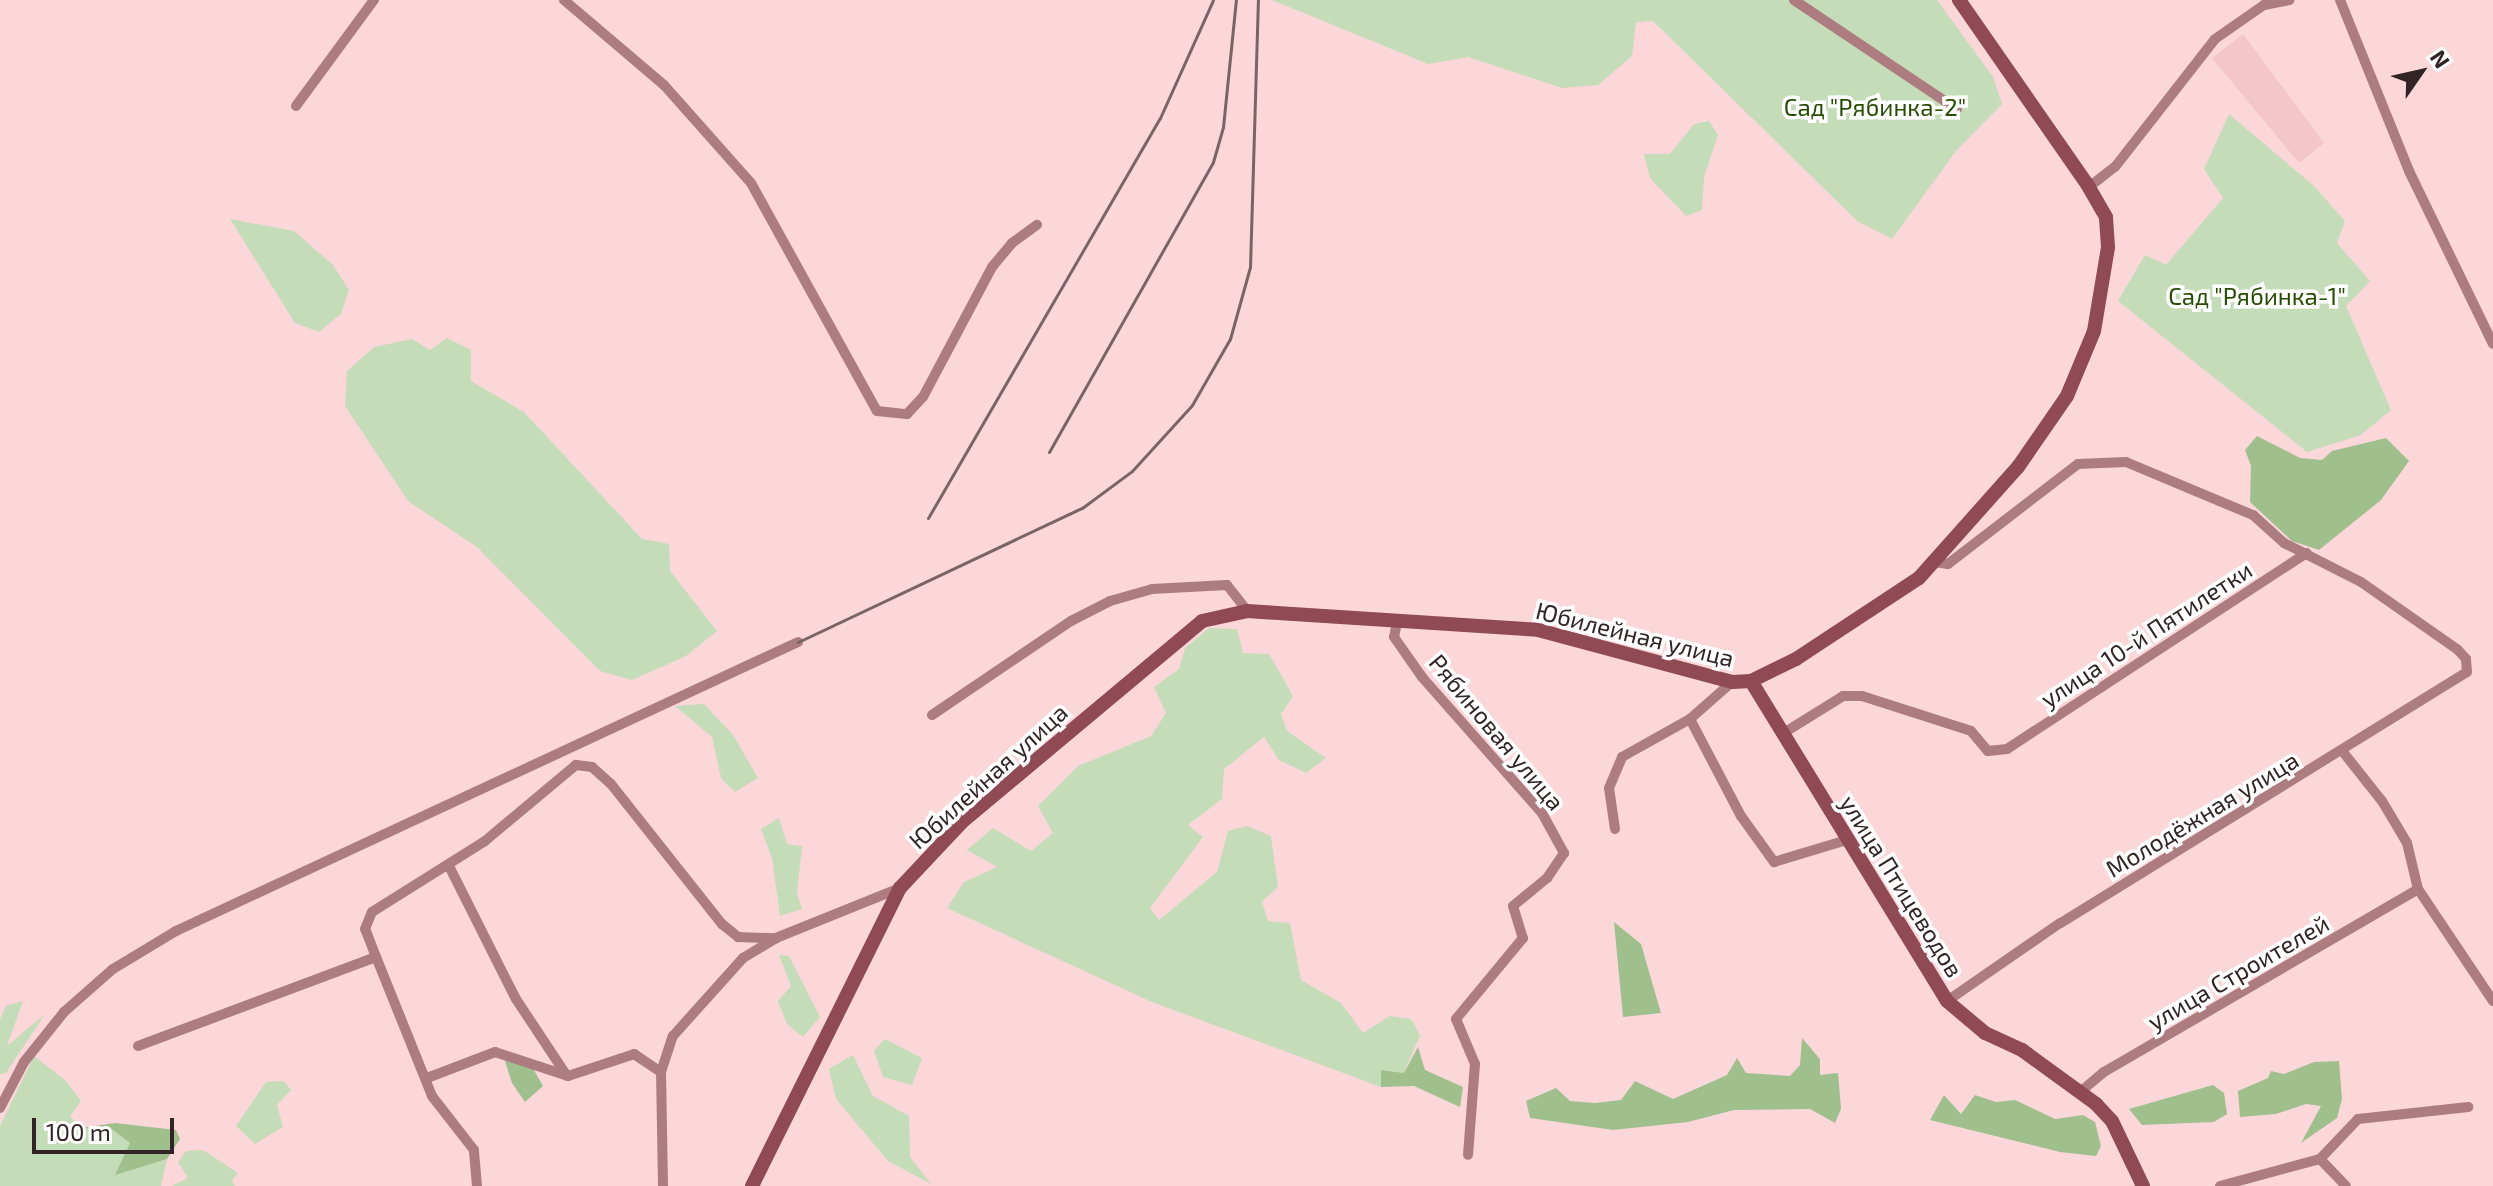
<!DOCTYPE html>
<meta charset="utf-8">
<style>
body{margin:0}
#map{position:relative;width:2493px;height:1186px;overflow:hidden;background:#fcd7da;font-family:"Exo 2",sans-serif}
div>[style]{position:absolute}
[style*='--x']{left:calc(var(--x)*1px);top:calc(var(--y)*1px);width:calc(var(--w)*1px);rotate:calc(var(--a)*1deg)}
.built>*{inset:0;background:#f2c6cb}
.green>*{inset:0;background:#c4dcb7}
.water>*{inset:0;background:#9fbf8d}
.street>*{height:10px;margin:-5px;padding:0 5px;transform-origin:5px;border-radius:5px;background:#ad7c81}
.secondary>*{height:14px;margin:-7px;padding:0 7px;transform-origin:7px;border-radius:7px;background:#8f4a54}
.rail>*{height:3px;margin:-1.5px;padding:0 1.5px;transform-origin:1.5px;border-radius:1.5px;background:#7a6466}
span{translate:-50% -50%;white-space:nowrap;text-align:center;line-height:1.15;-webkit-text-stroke:7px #fff;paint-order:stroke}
.park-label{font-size:24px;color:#264c01}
.street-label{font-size:24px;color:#322425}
.north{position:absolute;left:2381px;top:32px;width:80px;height:80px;-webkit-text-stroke:6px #fff;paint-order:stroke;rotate:56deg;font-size:22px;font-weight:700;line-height:32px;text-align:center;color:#322425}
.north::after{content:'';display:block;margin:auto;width:28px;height:36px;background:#322425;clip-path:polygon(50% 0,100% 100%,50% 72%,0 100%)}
.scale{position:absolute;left:32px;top:1118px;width:142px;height:36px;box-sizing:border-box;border:4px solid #322425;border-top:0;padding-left:10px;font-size:24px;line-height:28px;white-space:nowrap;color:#322425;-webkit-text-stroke:6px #fff;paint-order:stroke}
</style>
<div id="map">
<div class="built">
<div style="clip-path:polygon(2243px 34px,2324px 143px,2299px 163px,2212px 58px)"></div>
</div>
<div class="green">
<div style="clip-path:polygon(1272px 0,1937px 0,1993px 77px,2002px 104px,1956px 151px,1892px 239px,1857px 221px,1653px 21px,1636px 22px,1632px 56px,1598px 85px,1562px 88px,1468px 57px,1428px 64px)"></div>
<div style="clip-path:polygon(2229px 114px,2314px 186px,2345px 221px,2337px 243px,2370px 281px,2346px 306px,2391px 410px,2361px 435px,2307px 452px,2118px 301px,2145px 255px,2166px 265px,2223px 198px,2204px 169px)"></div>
<div style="clip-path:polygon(1709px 121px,1718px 135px,1704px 177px,1702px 210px,1686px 216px,1650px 178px,1644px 154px,1670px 154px,1694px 124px)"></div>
<div style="clip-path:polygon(230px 219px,294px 231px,333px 265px,349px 290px,341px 314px,319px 332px,295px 323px)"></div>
<div style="clip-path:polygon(447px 338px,471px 350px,471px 381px,524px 412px,642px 539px,669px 544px,670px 571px,717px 631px,686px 656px,632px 680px,600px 671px,477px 547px,408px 501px,345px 406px,347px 371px,374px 347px,412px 339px,430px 350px)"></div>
<div style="clip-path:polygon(1209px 628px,1237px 629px,1243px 653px,1269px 654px,1293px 696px,1281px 714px,1287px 731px,1326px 758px,1306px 773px,1279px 760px,1264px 737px,1224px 769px,1222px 799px,1188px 825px,1203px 837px,1150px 908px,1159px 920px,1217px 872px,1228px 831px,1247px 826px,1271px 836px,1278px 887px,1262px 902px,1268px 921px,1290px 923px,1301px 980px,1341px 1003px,1363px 1033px,1390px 1016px,1411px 1019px,1420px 1035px,1404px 1073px,1381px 1070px,1381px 1087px,1152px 1002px,947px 908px,964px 882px,997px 867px,967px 850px,993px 828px,1031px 851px,1053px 833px,1038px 806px,1078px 766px,1151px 736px,1166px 713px,1154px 687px,1179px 669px,1185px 648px)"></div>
<div style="clip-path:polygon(704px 704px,733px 735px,758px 778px,735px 792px,721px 778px,712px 737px,675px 706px)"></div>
<div style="clip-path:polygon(779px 818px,787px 844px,802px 846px,797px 893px,802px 909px,780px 916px,772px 858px,761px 829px)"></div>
<div style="clip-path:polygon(779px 955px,789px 956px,820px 1017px,803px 1037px,787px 1024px,778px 1001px,791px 986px)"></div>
<div style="clip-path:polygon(23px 1001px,7px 1046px,45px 1014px,6px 1073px,0 1074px,0 1020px,6px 1006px)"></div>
<div style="clip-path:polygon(885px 1039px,922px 1058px,912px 1085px,883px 1077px,874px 1051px)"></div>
<div style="clip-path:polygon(853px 1055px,873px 1096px,909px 1116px,910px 1157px,931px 1184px,888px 1161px,836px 1099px,829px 1069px)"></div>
<div style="clip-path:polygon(34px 1056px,65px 1080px,81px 1101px,70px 1116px,81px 1128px,113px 1130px,130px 1143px,116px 1174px,167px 1159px,161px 1186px,0 1186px,0 1126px)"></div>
<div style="clip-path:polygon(284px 1081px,291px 1090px,277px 1105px,283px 1127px,255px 1144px,236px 1126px,266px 1082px)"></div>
<div style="clip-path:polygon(203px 1150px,238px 1173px,232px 1181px,235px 1186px,172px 1186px,188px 1178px,178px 1162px,186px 1151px)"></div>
</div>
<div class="water">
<div style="clip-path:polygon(2257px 436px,2300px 458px,2322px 460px,2332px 451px,2386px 438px,2409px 461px,2381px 500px,2319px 550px,2292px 541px,2250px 502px,2251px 466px,2245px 450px)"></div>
<div style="clip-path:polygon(1614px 922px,1641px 944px,1661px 1013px,1623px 1017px)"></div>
<div style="clip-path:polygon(1802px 1038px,1820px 1059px,1820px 1075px,1838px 1073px,1841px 1109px,1835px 1123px,1810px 1109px,1734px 1110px,1688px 1122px,1613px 1130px,1530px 1118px,1526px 1101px,1556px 1088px,1570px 1101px,1595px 1103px,1621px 1100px,1635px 1081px,1673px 1099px,1727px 1075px,1737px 1058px,1746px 1073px,1790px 1076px,1800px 1065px)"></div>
<div style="clip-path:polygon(1418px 1047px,1425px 1070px,1463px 1087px,1460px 1107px,1414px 1086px,1381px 1087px,1381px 1070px,1404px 1073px)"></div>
<div style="clip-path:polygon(505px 1061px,530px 1063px,543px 1086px,525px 1102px,512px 1083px)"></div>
<div style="clip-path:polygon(2339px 1061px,2342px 1099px,2337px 1118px,2301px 1143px,2321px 1106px,2306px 1104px,2276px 1114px,2240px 1117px,2238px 1091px,2268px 1078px,2271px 1071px,2284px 1074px,2314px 1062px)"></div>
<div style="clip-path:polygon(2213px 1085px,2224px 1093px,2227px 1114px,2214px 1122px,2142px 1125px,2129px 1109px)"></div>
<div style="clip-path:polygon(1944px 1095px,1961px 1114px,1975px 1095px,1996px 1102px,2015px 1100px,2055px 1119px,2083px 1115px,2095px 1122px,2101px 1146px,2096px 1156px,2060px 1152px,1930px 1120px)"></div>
<div style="clip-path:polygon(115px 1123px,176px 1130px,180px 1139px,167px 1159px,115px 1175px,130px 1143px,113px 1130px,81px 1128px)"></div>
</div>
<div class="street">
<div style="--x:564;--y:0;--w:131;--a:40.4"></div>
<div style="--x:664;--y:85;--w:131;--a:48.4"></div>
<div style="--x:751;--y:183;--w:260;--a:61.1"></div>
<div style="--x:877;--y:411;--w:30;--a:6"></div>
<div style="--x:907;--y:414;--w:23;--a:-47"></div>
<div style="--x:923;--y:397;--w:147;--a:-62"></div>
<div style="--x:992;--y:267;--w:31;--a:-50"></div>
<div style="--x:1012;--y:243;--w:31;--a:-36"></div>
<div style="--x:1794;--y:0;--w:196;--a:33.8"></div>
<div style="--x:2340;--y:0;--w:184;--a:68"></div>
<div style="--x:2409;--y:171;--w:192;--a:64.1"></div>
<div style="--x:296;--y:106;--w:132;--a:-53.7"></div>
<div style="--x:2089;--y:187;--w:33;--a:-38"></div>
<div style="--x:2115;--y:167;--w:162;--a:-52"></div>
<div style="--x:2215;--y:39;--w:60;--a:-34.8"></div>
<div style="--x:2264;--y:5;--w:26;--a:-11"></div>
<div style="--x:1935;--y:562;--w:13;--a:9"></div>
<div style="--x:1948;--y:564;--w:164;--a:-37.6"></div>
<div style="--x:2078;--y:464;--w:48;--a:-2.4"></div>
<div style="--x:2126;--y:462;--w:138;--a:22.7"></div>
<div style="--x:2253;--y:515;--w:42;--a:42.1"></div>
<div style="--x:2284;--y:543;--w:86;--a:26.9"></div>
<div style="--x:2361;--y:582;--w:118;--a:35"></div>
<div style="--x:2458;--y:650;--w:12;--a:48"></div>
<div style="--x:2466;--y:659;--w:13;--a:86"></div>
<div style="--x:2467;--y:672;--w:478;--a:148.3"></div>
<div style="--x:2060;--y:923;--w:137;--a:145.4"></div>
<div style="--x:1397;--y:622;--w:15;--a:101"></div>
<div style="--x:1394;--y:637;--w:49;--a:55"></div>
<div style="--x:1422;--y:677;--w:181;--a:48.6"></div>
<div style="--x:1542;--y:813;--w:46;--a:61.2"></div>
<div style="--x:1564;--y:853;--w:30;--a:124"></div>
<div style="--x:1547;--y:878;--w:44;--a:140.5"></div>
<div style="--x:1513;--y:906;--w:34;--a:73"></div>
<div style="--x:1523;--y:938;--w:105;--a:129.6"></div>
<div style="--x:1456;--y:1019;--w:49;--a:67.1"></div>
<div style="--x:1475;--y:1064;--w:91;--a:94.4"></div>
<div style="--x:932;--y:715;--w:168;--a:-34.1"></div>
<div style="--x:1071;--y:621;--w:44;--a:-27.1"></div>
<div style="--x:1110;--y:601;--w:44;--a:-15.9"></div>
<div style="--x:1152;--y:589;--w:75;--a:-3.1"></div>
<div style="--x:1227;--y:585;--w:33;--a:52"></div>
<div style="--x:1690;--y:719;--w:110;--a:62.3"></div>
<div style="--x:1741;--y:816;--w:57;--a:54.3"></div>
<div style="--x:1774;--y:862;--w:76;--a:-16.8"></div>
<div style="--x:1782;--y:734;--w:72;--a:-31.9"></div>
<div style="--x:1843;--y:696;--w:19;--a:0"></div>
<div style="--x:1862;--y:696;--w:114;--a:17.8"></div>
<div style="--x:1971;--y:731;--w:26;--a:50"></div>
<div style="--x:1988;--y:751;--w:19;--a:-6"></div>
<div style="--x:2007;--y:749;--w:358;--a:-33.2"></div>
<div style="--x:2343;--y:752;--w:63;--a:51.5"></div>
<div style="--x:2382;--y:801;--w:49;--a:59.2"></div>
<div style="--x:2407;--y:843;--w:47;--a:76.6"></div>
<div style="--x:2418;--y:889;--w:135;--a:56.2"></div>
<div style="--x:1615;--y:829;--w:41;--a:-98.3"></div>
<div style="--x:1609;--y:788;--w:34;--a:-67"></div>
<div style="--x:1622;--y:757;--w:78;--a:-29.2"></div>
<div style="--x:1690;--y:719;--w:56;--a:-41.4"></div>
<div style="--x:449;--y:866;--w:149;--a:63.3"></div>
<div style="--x:516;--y:999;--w:92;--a:56.5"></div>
<div style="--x:138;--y:1046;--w:254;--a:-20.5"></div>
<div style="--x:427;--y:1078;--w:73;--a:-20.9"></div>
<div style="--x:495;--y:1052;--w:77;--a:18.2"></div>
<div style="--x:568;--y:1076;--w:70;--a:-18.4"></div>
<div style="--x:634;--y:1054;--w:32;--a:34"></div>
<div style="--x:2080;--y:1092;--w:31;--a:-40"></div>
<div style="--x:2104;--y:1072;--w:363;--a:-30.2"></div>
<div style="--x:0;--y:1108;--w:52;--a:-62.4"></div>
<div style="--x:24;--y:1062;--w:64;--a:-51.3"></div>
<div style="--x:64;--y:1012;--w:65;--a:-41.3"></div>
<div style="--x:113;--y:969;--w:74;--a:-31.1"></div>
<div style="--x:176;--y:931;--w:686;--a:-24.92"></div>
<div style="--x:2320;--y:1159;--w:37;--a:46"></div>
<div style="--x:477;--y:1186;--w:36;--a:-95"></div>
<div style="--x:474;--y:1150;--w:68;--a:-127.9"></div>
<div style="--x:432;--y:1096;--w:150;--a:-111.9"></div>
<div style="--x:376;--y:957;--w:30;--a:-111"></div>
<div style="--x:365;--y:929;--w:18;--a:-68"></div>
<div style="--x:372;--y:912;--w:133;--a:-32.1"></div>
<div style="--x:485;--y:841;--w:119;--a:-39.9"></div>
<div style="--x:576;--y:765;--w:16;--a:7"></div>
<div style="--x:592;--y:767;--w:25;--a:42"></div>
<div style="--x:611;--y:784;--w:179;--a:51.6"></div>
<div style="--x:722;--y:924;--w:21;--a:39"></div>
<div style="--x:738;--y:937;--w:38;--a:2"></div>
<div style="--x:663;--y:1186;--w:114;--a:-91"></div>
<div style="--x:661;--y:1072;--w:38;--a:-72"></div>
<div style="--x:673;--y:1036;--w:105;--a:-48.1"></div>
<div style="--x:743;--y:958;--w:39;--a:-31"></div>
<div style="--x:776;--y:938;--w:134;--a:-22"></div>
<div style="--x:2220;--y:1186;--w:104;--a:-15.1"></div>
<div style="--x:2320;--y:1159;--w:55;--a:-46.5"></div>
<div style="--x:2358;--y:1119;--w:111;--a:-6.2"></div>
</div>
<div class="secondary">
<div style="--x:1751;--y:681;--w:375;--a:58.5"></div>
<div style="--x:1947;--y:1001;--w:50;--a:40.1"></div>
<div style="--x:1985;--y:1033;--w:41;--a:24.7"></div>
<div style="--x:2022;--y:1050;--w:92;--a:36.1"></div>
<div style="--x:2096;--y:1104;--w:23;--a:47"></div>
<div style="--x:2112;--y:1121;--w:72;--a:64.5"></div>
<div style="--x:752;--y:1186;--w:333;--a:-63.6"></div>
<div style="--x:900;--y:888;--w:91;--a:-46.8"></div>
<div style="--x:962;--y:822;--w:313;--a:-39.9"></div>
<div style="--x:1202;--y:621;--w:46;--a:-12.5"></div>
<div style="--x:1247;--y:611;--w:292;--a:3.7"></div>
<div style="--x:1538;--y:630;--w:201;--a:15"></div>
<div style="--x:1732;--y:682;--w:19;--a:-3"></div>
<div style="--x:1751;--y:681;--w:50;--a:-26.1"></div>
<div style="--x:1796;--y:659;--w:147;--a:-33.4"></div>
<div style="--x:1919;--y:578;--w:149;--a:-48.3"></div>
<div style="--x:2018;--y:467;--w:86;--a:-55.4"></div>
<div style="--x:2067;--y:396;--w:70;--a:-67.4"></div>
<div style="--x:2094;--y:331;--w:85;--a:-80.5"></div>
<div style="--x:2108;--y:247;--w:30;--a:-94"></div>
<div style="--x:2106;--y:217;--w:34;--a:-120"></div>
<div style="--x:2089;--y:187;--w:228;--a:-124.8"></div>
</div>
<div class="rail">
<div style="--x:1049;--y:452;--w:333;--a:-60.5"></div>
<div style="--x:1213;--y:162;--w:36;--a:-74"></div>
<div style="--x:1223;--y:127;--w:128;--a:-84.2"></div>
<div style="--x:928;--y:518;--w:462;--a:-59.9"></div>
<div style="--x:1160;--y:118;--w:129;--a:-65.8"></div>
<div style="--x:798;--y:642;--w:314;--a:-25.3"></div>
<div style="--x:1082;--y:508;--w:62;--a:-36.5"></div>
<div style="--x:1132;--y:471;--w:89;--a:-47.7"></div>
<div style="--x:1192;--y:405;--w:76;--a:-60.1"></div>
<div style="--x:1230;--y:339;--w:75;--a:-74.5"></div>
<div style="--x:1250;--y:267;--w:267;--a:-88.3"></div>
</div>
<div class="park-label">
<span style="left:1875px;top:107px">Сад "Рябинка-2"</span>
<span style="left:2257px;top:296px">Сад "Рябинка-1"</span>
</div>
<div class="street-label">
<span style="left:1635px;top:634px;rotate:14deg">Юбилейная улица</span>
<span style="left:2146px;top:634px;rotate:-33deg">улица 10-й Пятилетки</span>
<span style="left:1497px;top:732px;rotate:50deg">Рябиновая улица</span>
<span style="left:988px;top:776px;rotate:-42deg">Юбилейная улица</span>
<span style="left:2202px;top:814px;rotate:-31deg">Молодёжная улица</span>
<span style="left:1902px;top:886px;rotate:58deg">улица Птицеводов</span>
<span style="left:2238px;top:972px;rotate:-30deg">улица Строителей</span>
</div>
<div class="north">N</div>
<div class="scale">100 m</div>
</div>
